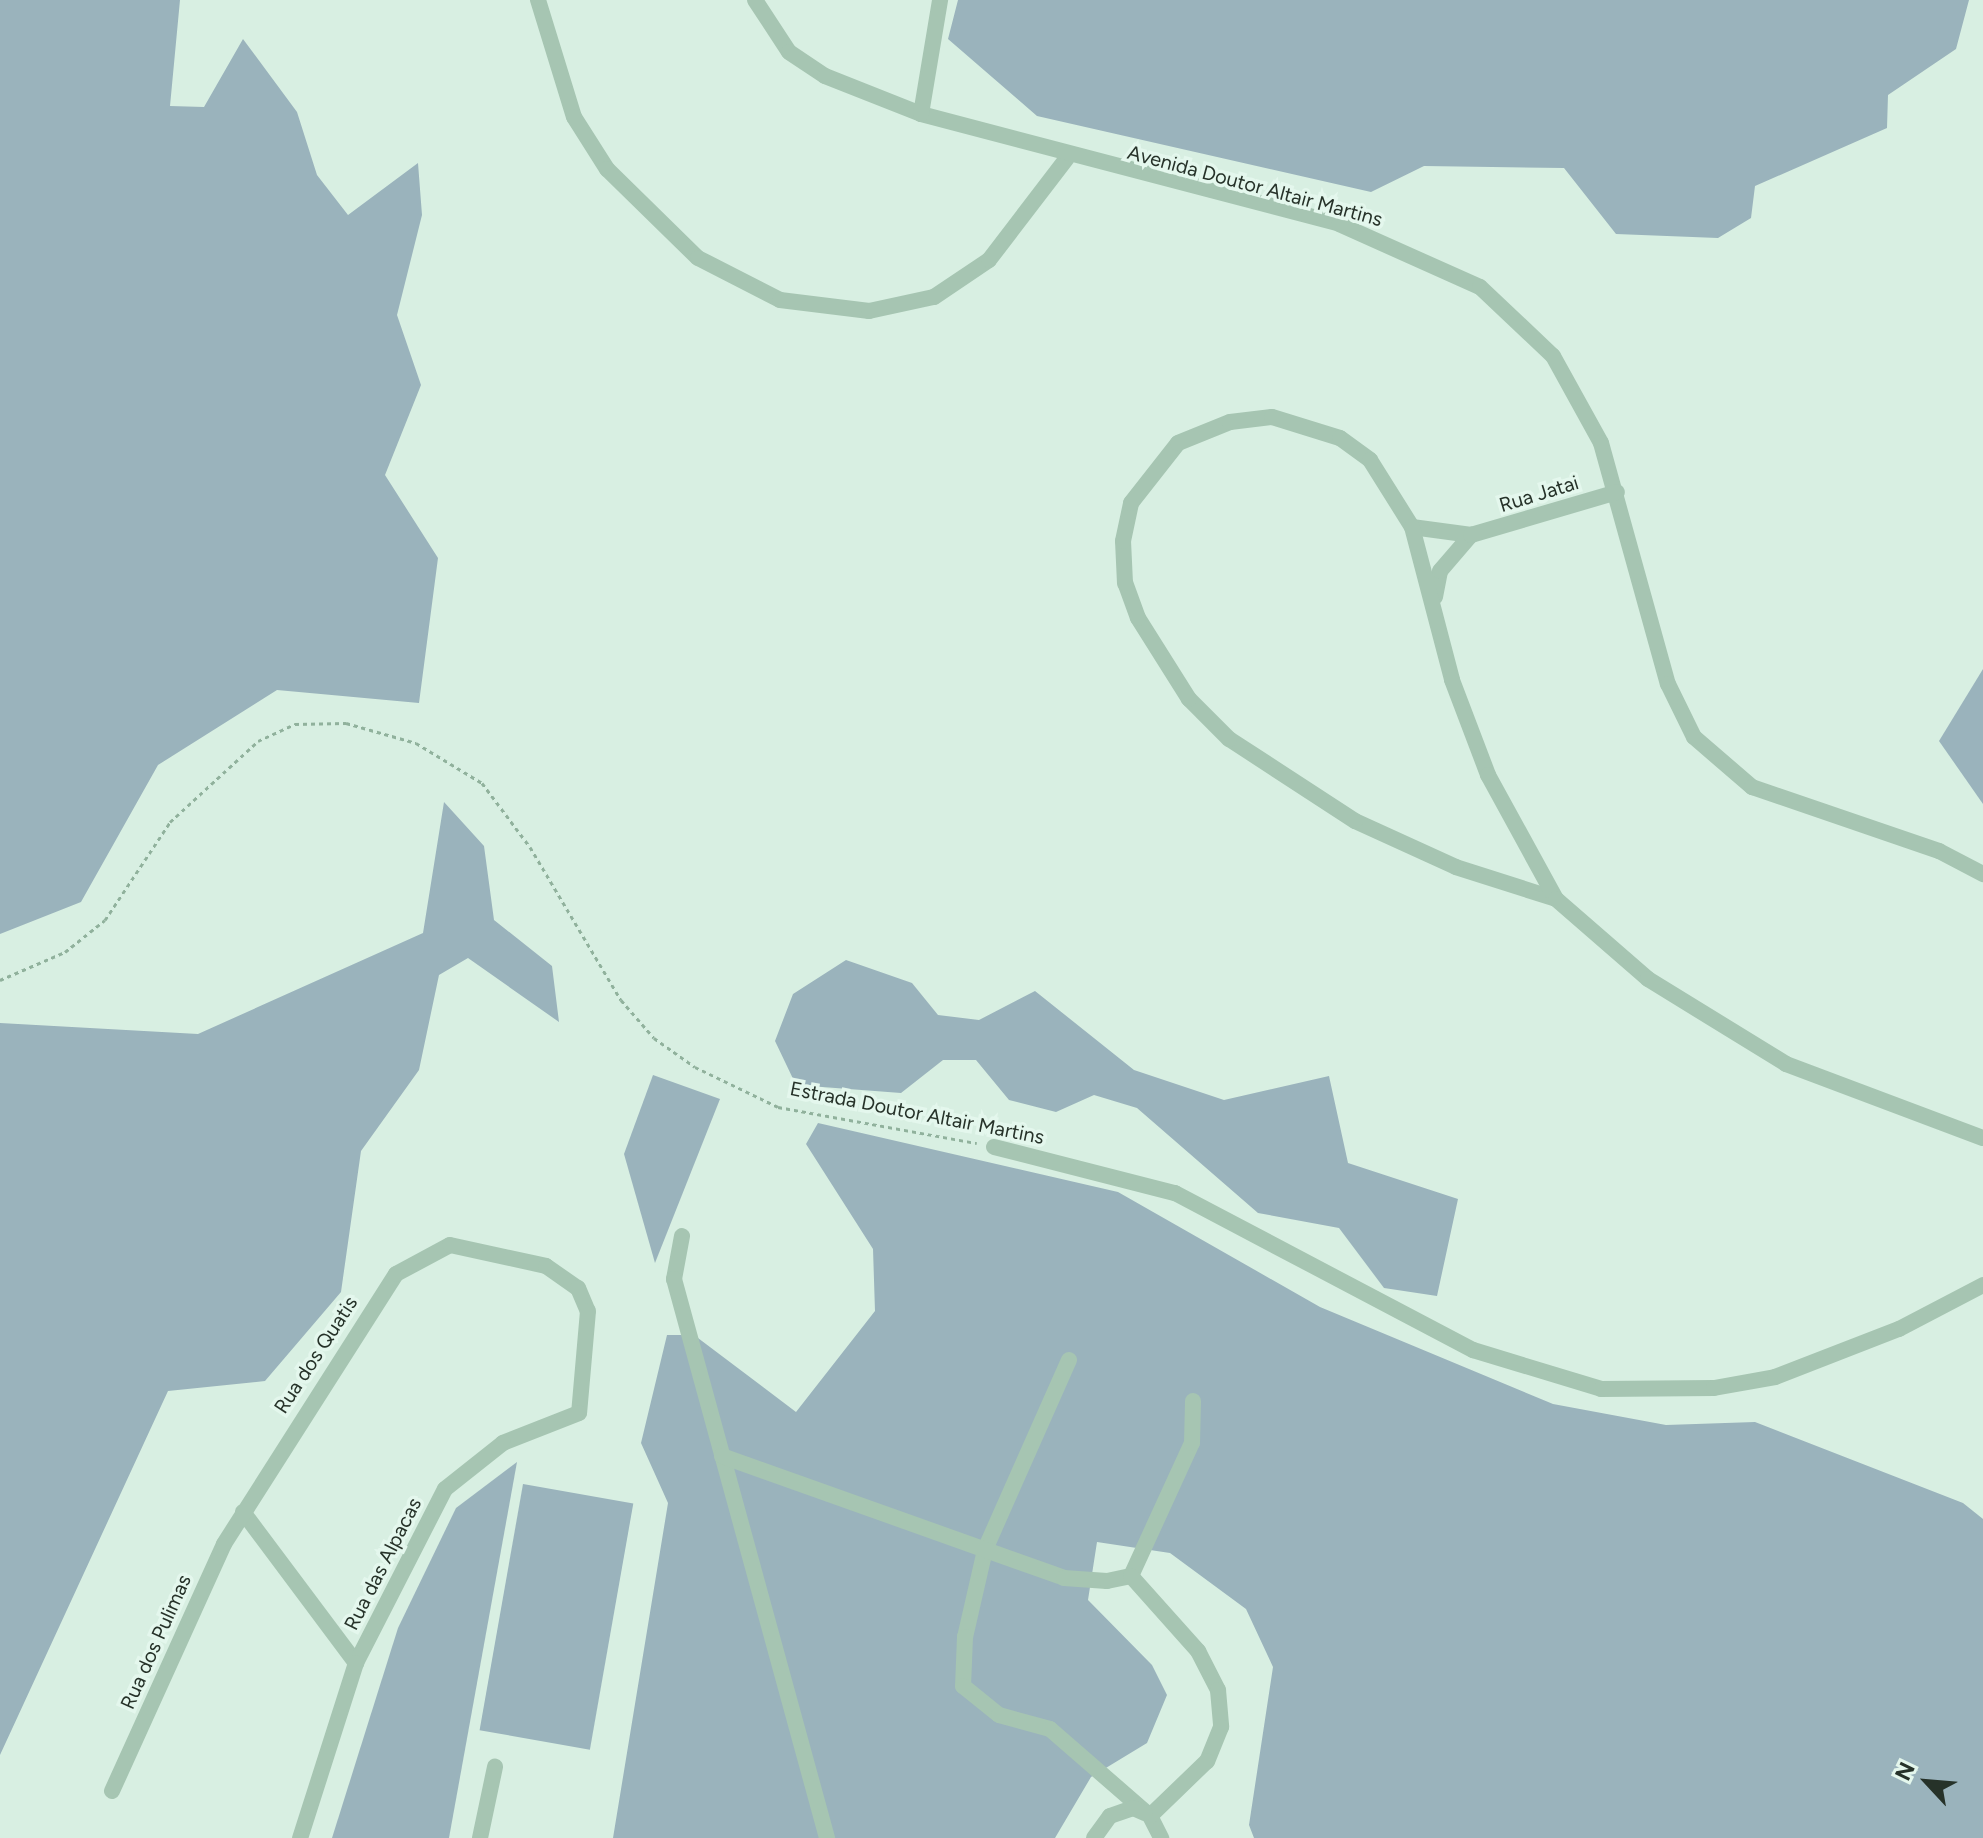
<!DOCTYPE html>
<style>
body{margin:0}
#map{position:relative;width:1983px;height:1838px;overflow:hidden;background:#d8efe2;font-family:Figtree,sans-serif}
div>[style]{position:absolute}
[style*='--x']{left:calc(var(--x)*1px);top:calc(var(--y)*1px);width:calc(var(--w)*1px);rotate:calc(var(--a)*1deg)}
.green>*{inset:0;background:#9ab3bc;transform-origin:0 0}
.path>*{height:3px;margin-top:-1.5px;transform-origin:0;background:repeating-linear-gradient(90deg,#90b19c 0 4px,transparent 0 8px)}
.minor>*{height:16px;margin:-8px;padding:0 8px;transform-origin:8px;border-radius:8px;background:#a6c5b2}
span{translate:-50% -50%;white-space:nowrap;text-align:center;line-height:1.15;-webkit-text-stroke:7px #e4f7ed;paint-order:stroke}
.street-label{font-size:20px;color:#263229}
.north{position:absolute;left:1887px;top:1742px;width:80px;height:80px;-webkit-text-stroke:6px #e4f7ed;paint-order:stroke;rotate:296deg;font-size:22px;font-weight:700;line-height:32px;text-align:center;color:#263229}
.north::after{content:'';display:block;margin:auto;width:28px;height:36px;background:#263229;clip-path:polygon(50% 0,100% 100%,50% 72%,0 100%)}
</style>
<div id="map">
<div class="green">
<div style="clip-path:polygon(0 0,180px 0,170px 106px,204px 107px,243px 39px,297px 112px,317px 175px,348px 215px,418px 163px,422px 215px,397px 315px,421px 385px,385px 475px,438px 558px,419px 703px,277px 690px,158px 765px,81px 902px,0 934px)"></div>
<div style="clip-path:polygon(958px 0,1969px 0,1956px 49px,1888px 95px,1887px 128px,1755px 186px,1751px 218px,1718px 238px,1616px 234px,1564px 168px,1424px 166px,1371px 192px,1037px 116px,948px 39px)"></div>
<div style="clip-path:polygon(1983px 669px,1983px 804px,1939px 741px)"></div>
<div style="clip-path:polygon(444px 802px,484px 846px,494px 920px,552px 966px,559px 1022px,468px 958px,439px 975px,419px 1070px,361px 1151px,341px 1292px,265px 1381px,168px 1391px,0 1755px,0 1023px,198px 1034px,423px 933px)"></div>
<div style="clip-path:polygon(846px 960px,912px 983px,938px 1015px,979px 1020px,1035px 991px,1134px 1070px,1224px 1100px,1329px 1076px,1348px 1163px,1458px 1199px,1437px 1296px,1384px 1288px,1339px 1228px,1258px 1213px,1137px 1108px,1094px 1095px,1056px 1112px,1009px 1100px,976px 1060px,943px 1060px,901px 1093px,796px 1085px,775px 1041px,793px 994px)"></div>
<div style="clip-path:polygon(653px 1075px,720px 1099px,655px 1263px,624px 1154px)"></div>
<div style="clip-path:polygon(818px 1123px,1118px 1192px,1320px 1307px,1553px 1404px,1666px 1425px,1755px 1422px,1963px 1503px,1983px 1519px,1983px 1838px,1254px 1838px,1249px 1825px,1273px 1667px,1246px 1609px,1170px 1553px,1097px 1542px,1088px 1600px,1152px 1665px,1167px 1695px,1147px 1743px,1091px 1777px,1055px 1838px,613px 1838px,668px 1503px,641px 1443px,667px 1335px,694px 1335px,796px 1412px,875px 1311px,873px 1249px,806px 1144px)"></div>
<div style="clip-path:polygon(517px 1462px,449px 1838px,332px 1838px,398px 1628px,456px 1508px)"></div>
<div style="left:523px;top:1484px;width:112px;height:250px;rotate:10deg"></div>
</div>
<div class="path">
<div style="--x:0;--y:980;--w:71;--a:-23.3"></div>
<div style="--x:65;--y:952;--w:51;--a:-38.7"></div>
<div style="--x:105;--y:920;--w:118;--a:-56.4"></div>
<div style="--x:170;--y:822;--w:120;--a:-42.6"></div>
<div style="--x:258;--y:741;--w:41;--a:-24.7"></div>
<div style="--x:295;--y:724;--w:51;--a:-1.1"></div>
<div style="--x:346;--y:723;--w:73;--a:15.9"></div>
<div style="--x:416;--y:743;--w:77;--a:31.2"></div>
<div style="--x:482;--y:783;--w:80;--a:53.1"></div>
<div style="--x:530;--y:847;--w:178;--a:59.3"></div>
<div style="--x:621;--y:1000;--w:50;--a:49"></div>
<div style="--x:654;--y:1038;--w:50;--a:35.3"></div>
<div style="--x:695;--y:1067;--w:92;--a:25.7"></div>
<div style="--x:778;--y:1107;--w:202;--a:10.3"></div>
</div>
<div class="minor">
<div style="--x:538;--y:0;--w:122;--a:72.9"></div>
<div style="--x:574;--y:117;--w:62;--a:57.6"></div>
<div style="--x:607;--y:169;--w:127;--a:44.4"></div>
<div style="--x:698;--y:258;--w:92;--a:27.1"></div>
<div style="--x:780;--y:300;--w:90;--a:7"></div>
<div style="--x:869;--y:311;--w:66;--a:-12.2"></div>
<div style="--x:934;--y:297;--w:66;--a:-33.9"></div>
<div style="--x:989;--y:260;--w:128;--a:-52.6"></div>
<div style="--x:755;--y:0;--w:62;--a:56.8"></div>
<div style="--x:789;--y:52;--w:43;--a:33.7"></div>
<div style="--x:825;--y:76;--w:103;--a:21.6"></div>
<div style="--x:921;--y:114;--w:432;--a:14.7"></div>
<div style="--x:1339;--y:224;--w:154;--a:24.1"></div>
<div style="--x:1480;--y:287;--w:100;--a:43.4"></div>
<div style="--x:1553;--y:356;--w:99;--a:61.1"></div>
<div style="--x:1601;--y:443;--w:250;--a:74.5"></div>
<div style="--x:1668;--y:684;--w:59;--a:63.9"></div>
<div style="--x:1694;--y:737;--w:77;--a:40.8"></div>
<div style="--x:1752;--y:787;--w:198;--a:18.9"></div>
<div style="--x:1939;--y:851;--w:50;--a:27.6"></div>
<div style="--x:921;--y:114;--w:116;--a:-80.5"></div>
<div style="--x:1412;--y:527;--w:60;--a:7.7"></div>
<div style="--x:1435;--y:597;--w:26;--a:-79"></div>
<div style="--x:1440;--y:571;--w:48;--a:-49.3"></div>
<div style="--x:1471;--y:535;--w:152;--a:-16.4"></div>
<div style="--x:1556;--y:899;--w:105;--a:-162.3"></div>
<div style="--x:1456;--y:867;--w:111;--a:-155.5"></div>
<div style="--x:1355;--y:821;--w:150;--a:-146.9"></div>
<div style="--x:1229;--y:739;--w:57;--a:-135"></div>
<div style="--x:1189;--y:699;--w:96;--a:-122.2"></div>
<div style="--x:1138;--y:618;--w:37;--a:-110"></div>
<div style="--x:1125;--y:583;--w:42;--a:-92.7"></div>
<div style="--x:1123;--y:541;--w:39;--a:-78"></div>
<div style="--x:1131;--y:503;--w:76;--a:-51.9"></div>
<div style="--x:1178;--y:443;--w:56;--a:-22"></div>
<div style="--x:1230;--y:422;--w:42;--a:-6.8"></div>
<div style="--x:1272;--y:417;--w:71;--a:17.2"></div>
<div style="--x:1340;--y:438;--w:37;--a:36"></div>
<div style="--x:1370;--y:460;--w:79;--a:57.9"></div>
<div style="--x:1412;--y:527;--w:158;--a:75.3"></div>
<div style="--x:1452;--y:680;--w:102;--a:69.2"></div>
<div style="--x:1488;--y:775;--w:141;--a:61.3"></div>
<div style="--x:1556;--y:899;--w:122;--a:41"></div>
<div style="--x:1648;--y:979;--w:162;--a:31.6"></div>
<div style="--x:1786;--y:1064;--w:210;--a:20.6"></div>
<div style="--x:994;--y:1147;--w:187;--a:14.3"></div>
<div style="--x:1175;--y:1193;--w:337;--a:27.8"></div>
<div style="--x:1473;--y:1350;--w:134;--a:16.9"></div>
<div style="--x:1601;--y:1389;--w:113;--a:-0.5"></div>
<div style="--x:1714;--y:1388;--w:62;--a:-10.2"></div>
<div style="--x:1775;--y:1377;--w:133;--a:-21.2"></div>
<div style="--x:1899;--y:1329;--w:95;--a:-27.6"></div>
<div style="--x:682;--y:1236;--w:44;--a:100.5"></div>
<div style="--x:674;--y:1279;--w:580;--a:74.69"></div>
<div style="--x:1069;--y:1360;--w:208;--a:113.9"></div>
<div style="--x:985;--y:1550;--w:89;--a:102.9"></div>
<div style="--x:965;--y:1637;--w:49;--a:92.3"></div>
<div style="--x:963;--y:1686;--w:46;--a:38.9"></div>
<div style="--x:999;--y:1715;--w:53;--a:15.4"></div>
<div style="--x:1050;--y:1729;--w:133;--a:41"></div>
<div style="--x:1150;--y:1816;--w:25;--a:63"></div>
<div style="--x:722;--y:1456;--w:363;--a:19.6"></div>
<div style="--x:1064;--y:1578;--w:43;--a:4"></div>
<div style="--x:1107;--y:1581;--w:25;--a:-12"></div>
<div style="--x:1131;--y:1576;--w:146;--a:-65.4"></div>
<div style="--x:1192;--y:1443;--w:42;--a:-88.6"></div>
<div style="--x:243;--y:1512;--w:189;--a:53.2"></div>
<div style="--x:1131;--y:1576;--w:101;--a:48.2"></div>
<div style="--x:1198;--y:1651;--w:44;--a:62.9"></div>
<div style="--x:1218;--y:1690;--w:37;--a:85"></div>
<div style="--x:1221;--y:1727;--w:37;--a:112"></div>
<div style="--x:1207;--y:1761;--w:79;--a:136"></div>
<div style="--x:112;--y:1791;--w:271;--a:-65.6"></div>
<div style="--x:224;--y:1544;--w:320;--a:-57.5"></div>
<div style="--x:396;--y:1274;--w:61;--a:-28.2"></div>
<div style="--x:450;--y:1245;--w:98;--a:12.3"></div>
<div style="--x:546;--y:1266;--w:39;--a:35"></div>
<div style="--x:578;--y:1288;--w:25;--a:67"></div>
<div style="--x:588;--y:1311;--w:102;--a:95"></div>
<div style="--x:579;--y:1413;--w:82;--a:158.5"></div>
<div style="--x:503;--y:1443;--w:74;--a:141.6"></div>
<div style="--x:445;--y:1489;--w:195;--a:117.1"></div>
<div style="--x:356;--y:1663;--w:184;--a:107.7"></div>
<div style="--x:480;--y:1838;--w:73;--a:-78.1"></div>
<div style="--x:1094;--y:1838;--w:27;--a:-54"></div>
<div style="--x:1110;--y:1816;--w:24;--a:-19"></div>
<div style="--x:1133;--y:1808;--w:13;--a:23"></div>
</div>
<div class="street-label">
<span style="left:1255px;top:186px;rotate:15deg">Avenida Doutor Altair Martins</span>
<span style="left:1539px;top:494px;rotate:-17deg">Rua Jatai</span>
<span style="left:917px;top:1113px;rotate:11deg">Estrada Doutor Altair Martins</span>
<span style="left:316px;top:1355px;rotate:-57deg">Rua dos Quatis</span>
<span style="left:383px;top:1564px;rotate:-63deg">Rua das Alpacas</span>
<span style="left:156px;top:1642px;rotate:-66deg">Rua dos Pulimas</span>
</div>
<div class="north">N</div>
</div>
